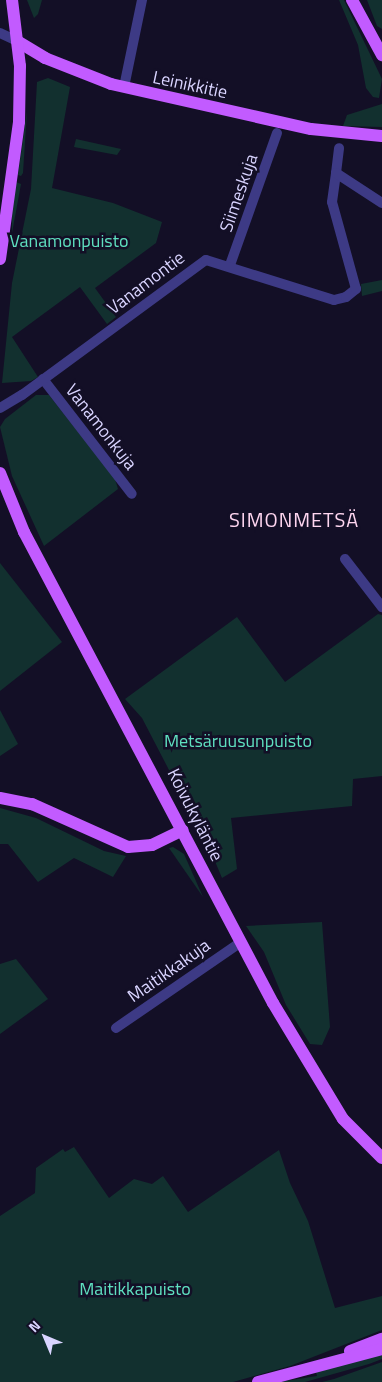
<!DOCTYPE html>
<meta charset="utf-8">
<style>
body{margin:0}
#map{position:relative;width:382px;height:1382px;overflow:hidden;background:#130f26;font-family:"Titillium Web",sans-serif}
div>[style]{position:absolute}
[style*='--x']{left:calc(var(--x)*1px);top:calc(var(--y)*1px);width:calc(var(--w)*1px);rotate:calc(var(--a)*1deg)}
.green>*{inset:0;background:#12302f}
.minor>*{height:10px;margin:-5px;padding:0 5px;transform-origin:5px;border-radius:5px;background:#3d3a85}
.major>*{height:12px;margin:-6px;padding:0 6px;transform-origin:6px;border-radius:6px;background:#c25bff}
span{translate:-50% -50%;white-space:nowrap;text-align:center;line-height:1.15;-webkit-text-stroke:5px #130f26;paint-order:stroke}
.street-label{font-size:18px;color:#d9d4ff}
.park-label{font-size:18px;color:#5fe0c0}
.quarter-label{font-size:20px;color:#ffd6f0;letter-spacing:1px}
.north{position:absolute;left:20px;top:1312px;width:50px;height:50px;-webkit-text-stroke:4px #130f26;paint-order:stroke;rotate:315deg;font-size:14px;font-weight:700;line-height:20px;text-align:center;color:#d9d4ff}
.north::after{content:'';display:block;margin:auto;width:18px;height:22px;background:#d9d4ff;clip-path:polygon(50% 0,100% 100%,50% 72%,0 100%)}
</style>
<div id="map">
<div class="green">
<div style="clip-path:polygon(27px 0,42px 0,38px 14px,34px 18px)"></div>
<div style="clip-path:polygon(339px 0,344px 0,382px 79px,379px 98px,373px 97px,366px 88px,358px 45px)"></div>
<div style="clip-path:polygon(367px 0,382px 0,382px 29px,377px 26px)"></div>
<div style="clip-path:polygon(48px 78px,70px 87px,52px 188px,113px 203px,162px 222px,156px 243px,95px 288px,116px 317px,107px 324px,80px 287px,12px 337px,38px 377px,31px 381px,2px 383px,12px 283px,31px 189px,37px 82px)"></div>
<div style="clip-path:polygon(382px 104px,382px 127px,343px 126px,347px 115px)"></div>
<div style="clip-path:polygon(27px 111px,23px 173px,21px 176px,18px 175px)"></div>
<div style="clip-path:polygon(76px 139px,121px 149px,117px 155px,74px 147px)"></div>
<div style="clip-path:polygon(16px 182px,21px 184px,12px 233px,12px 207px)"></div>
<div style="clip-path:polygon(382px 280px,382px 291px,362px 296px,361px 284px)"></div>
<div style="clip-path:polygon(36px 395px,49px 395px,115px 479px,118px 489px,44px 546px,12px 476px,0 427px,5px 419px)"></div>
<div style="clip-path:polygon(0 563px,62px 642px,0 691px)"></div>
<div style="clip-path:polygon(378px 614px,382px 615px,382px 776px,353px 779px,352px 806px,231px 818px,237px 869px,222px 878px,209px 847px,142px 718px,125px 699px,237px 617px,285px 682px)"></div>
<div style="clip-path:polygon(0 710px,18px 744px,0 756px)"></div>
<div style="clip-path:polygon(0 808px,36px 818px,104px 851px,126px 856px,113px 877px,74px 858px,38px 882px,8px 844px,0 844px)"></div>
<div style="clip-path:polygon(173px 847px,184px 854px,203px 897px,169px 848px)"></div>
<div style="clip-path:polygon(322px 922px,330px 1027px,322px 1045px,310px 1044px,286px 1005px,264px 952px,246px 926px)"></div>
<div style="clip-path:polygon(16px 959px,48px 999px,0 1034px,0 964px)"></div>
<div style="clip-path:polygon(74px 1147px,109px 1198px,134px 1179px,152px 1184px,163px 1176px,188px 1212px,279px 1150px,290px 1183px,308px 1221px,335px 1308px,382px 1296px,382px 1330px,290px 1366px,233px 1382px,0 1382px,0 1216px,35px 1193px,36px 1168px,63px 1149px,65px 1152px)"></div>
<div style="clip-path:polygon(382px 1352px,382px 1359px,369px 1364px,305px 1382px,279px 1382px,317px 1376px,316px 1372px)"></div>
<div style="clip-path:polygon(382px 1362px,382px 1382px,322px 1382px,334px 1379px)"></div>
</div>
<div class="minor">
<div style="--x:0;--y:33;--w:19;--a:25"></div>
<div style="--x:124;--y:87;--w:89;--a:-78.3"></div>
<div style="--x:336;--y:173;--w:25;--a:-83"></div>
<div style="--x:230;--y:265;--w:140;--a:-70.4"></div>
<div style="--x:43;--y:379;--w:145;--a:52.3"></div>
<div style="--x:0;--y:408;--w:26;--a:-31"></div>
<div style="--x:22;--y:395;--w:228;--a:-36.3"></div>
<div style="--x:206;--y:260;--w:134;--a:17.4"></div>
<div style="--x:334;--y:300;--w:12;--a:-14"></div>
<div style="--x:346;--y:297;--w:13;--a:-39"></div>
<div style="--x:356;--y:289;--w:90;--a:-105.4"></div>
<div style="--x:332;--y:202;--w:29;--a:-82"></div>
<div style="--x:336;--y:173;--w:55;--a:33.1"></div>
<div style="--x:345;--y:559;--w:61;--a:52.4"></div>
<div style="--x:116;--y:1028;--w:152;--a:-34.5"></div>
</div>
<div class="major">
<div style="--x:352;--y:0;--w:63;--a:61.4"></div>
<div style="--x:17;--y:41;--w:33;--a:31"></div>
<div style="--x:45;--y:58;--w:71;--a:21.5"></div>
<div style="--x:111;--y:84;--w:205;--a:12.7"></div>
<div style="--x:311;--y:129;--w:71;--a:5.6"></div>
<div style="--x:0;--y:259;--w:138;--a:-82.1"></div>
<div style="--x:19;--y:122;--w:56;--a:-89"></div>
<div style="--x:20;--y:66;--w:66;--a:-96.9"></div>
<div style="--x:0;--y:473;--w:64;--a:67.9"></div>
<div style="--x:24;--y:532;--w:533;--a:62.14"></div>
<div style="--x:273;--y:1003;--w:135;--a:58.9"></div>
<div style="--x:343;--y:1119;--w:55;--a:45"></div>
<div style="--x:0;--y:798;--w:33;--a:11"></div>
<div style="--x:32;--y:804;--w:105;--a:24.1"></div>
<div style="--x:128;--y:847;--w:24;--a:-5"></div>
<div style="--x:152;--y:845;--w:34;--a:-26"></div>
<div style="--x:350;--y:1351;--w:34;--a:-21"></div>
<div style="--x:258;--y:1382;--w:128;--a:-14.9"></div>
</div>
<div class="street-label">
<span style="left:190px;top:85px;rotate:12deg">Leinikkitie</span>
<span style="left:239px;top:193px;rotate:-71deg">Siimeskuja</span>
<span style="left:146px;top:283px;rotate:-37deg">Vanamontie</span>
<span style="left:101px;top:427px;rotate:52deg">Vanamonkuja</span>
<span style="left:195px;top:815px;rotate:63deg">Koivukyläntie</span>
<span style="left:169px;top:971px;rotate:-35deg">Maitikkakuja</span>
</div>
<div class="park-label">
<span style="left:69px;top:241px">Vanamonpuisto</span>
<span style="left:238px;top:741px">Metsäruusunpuisto</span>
<span style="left:135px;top:1289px">Maitikkapuisto</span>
</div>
<div class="quarter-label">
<span style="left:294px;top:519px">SIMONMETSÄ</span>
</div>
<div class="north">N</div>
</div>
